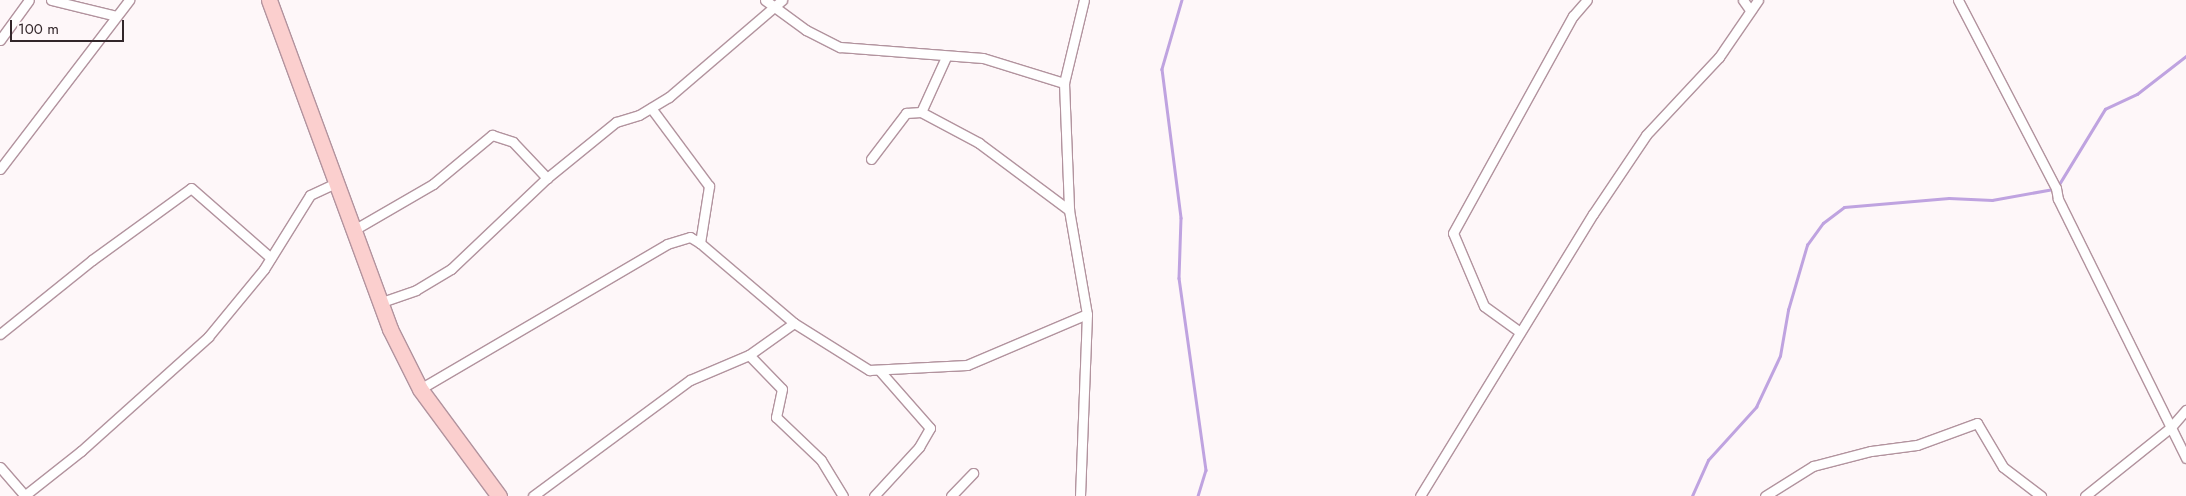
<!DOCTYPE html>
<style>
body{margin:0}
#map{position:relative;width:2186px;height:496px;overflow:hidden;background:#fef7f9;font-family:Jost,sans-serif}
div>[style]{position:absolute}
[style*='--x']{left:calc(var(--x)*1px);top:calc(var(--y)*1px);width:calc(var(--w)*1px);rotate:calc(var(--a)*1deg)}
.stream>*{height:2.5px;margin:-1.25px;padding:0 1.25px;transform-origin:1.25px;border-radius:1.25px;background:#bfa3e0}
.roads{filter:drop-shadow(1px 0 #b2939e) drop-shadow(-1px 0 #b2939e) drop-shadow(0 1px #b2939e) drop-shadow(0 -1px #b2939e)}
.minor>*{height:9px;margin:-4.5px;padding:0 4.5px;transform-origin:4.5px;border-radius:4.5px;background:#fff}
.trunk>*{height:15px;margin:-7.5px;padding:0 7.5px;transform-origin:7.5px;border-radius:7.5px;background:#fbcfce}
span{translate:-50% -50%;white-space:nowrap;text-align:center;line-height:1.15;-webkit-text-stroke:4.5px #fef7f9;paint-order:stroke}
.scale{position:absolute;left:10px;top:20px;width:114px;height:22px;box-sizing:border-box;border:2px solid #32262a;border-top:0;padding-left:6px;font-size:15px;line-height:18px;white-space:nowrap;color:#32262a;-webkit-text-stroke:4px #fef7f9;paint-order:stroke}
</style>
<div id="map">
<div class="stream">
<div style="--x:1182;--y:0;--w:72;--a:106.2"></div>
<div style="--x:1162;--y:69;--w:150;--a:82.7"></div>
<div style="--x:1181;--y:218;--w:60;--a:91.9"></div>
<div style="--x:1179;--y:278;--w:194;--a:82"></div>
<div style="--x:1206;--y:470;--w:27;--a:107"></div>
<div style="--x:2058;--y:186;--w:90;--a:-58.6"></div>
<div style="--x:2105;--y:109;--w:35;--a:-25"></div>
<div style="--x:2137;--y:94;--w:62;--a:-37.8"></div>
<div style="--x:1692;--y:496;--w:39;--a:-66"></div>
<div style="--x:1708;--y:460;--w:72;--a:-47.8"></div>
<div style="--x:1756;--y:407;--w:56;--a:-64.8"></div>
<div style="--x:1780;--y:356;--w:47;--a:-80.1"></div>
<div style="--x:1788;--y:310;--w:68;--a:-73.7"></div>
<div style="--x:1807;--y:245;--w:27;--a:-54"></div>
<div style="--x:1823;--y:223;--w:26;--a:-37"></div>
<div style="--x:1844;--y:207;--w:105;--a:-4.9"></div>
<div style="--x:1949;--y:198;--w:43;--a:2.7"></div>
<div style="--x:1992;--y:200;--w:62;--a:-10.2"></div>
</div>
<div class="roads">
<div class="minor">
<div style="--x:51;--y:0;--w:67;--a:13.8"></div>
<div style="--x:765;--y:0;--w:51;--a:36.2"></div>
<div style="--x:806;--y:30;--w:38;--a:27"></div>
<div style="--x:840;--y:47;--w:143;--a:4.4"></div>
<div style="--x:983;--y:58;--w:85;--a:17.2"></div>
<div style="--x:1064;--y:83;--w:127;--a:87.7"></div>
<div style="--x:1069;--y:210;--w:106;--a:80.2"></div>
<div style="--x:1087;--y:314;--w:182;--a:92.2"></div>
<div style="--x:1743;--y:0;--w:12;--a:55"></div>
<div style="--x:1958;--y:0;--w:212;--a:62.5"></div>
<div style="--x:2056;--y:188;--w:11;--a:80"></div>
<div style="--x:2058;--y:199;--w:289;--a:63.7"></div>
<div style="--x:0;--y:40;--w:49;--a:-54.1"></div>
<div style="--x:946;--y:57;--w:60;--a:114.4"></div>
<div style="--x:921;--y:112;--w:66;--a:28.1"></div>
<div style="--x:979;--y:143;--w:112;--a:36.7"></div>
<div style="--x:1064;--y:83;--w:85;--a:-76.5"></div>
<div style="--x:871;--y:159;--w:58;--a:-52.7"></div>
<div style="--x:906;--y:113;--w:15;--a:-4"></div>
<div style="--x:0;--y:169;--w:213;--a:-52.6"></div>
<div style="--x:352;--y:231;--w:94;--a:-30.1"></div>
<div style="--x:433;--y:184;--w:77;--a:-39.7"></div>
<div style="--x:492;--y:135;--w:22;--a:18"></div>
<div style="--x:513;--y:142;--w:50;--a:46.6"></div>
<div style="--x:547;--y:178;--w:89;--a:-39.1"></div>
<div style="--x:616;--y:122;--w:24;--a:-17"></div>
<div style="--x:639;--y:115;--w:35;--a:-31"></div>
<div style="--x:669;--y:97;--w:149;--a:-40.6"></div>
<div style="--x:700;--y:243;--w:123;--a:40.4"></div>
<div style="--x:794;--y:323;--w:89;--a:32.1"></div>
<div style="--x:869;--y:370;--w:98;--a:-2.9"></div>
<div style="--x:967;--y:365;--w:130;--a:-23"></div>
<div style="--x:379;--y:303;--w:39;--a:-19"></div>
<div style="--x:416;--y:290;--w:41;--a:-31"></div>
<div style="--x:451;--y:269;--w:132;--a:-43.5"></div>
<div style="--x:1520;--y:332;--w:44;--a:-144.2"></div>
<div style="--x:1484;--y:306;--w:79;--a:-113"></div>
<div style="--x:1453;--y:233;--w:248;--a:-61.1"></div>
<div style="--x:1573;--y:16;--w:21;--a:-49"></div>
<div style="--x:0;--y:334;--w:118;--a:-38.8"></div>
<div style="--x:92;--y:260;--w:122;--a:-36"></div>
<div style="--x:191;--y:188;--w:106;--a:41.2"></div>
<div style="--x:749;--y:355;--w:47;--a:45.9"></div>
<div style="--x:782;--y:389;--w:29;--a:102"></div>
<div style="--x:776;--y:417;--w:62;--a:43.7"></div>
<div style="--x:821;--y:460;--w:42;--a:58.6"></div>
<div style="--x:420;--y:389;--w:286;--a:-30.4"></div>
<div style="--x:667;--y:244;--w:24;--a:-17"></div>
<div style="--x:690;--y:237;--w:12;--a:31"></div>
<div style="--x:700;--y:243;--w:58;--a:-81"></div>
<div style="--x:709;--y:186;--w:97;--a:-126.6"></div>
<div style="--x:0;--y:467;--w:38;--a:49"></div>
<div style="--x:24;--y:496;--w:73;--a:-38.3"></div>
<div style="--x:81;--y:451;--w:171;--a:-41.9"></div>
<div style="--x:208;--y:337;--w:88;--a:-50.5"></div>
<div style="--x:264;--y:269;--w:87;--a:-58.1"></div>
<div style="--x:310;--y:195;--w:29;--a:-25"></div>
<div style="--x:533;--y:496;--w:195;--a:-36.5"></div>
<div style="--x:690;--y:380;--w:64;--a:-23"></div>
<div style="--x:749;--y:355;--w:55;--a:-35.4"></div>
<div style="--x:874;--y:496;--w:67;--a:-47.4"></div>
<div style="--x:919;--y:447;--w:22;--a:-60"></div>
<div style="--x:930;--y:428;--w:76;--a:-131.3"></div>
<div style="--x:951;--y:496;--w:32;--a:-46"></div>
<div style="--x:1420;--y:496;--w:331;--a:-58.5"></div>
<div style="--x:1593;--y:214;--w:95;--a:-56.1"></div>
<div style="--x:1646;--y:135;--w:107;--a:-46.9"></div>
<div style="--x:1719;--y:57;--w:69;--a:-55.6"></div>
<div style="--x:1765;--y:496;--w:57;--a:-32"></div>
<div style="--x:1813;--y:466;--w:60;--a:-14.5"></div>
<div style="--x:1871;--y:451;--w:46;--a:-7.4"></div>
<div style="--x:1917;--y:445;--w:64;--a:-20.1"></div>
<div style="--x:1977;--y:423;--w:51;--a:59.4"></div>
<div style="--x:2003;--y:467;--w:48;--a:37.3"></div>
<div style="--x:2085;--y:496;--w:110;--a:-38.7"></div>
<div style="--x:2171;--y:427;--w:23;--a:-49"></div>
</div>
<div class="trunk">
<div style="--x:269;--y:0;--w:351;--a:69.8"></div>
<div style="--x:390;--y:329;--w:67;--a:63.4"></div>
<div style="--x:420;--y:389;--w:133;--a:53.6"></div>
</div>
</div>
<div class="scale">100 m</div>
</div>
